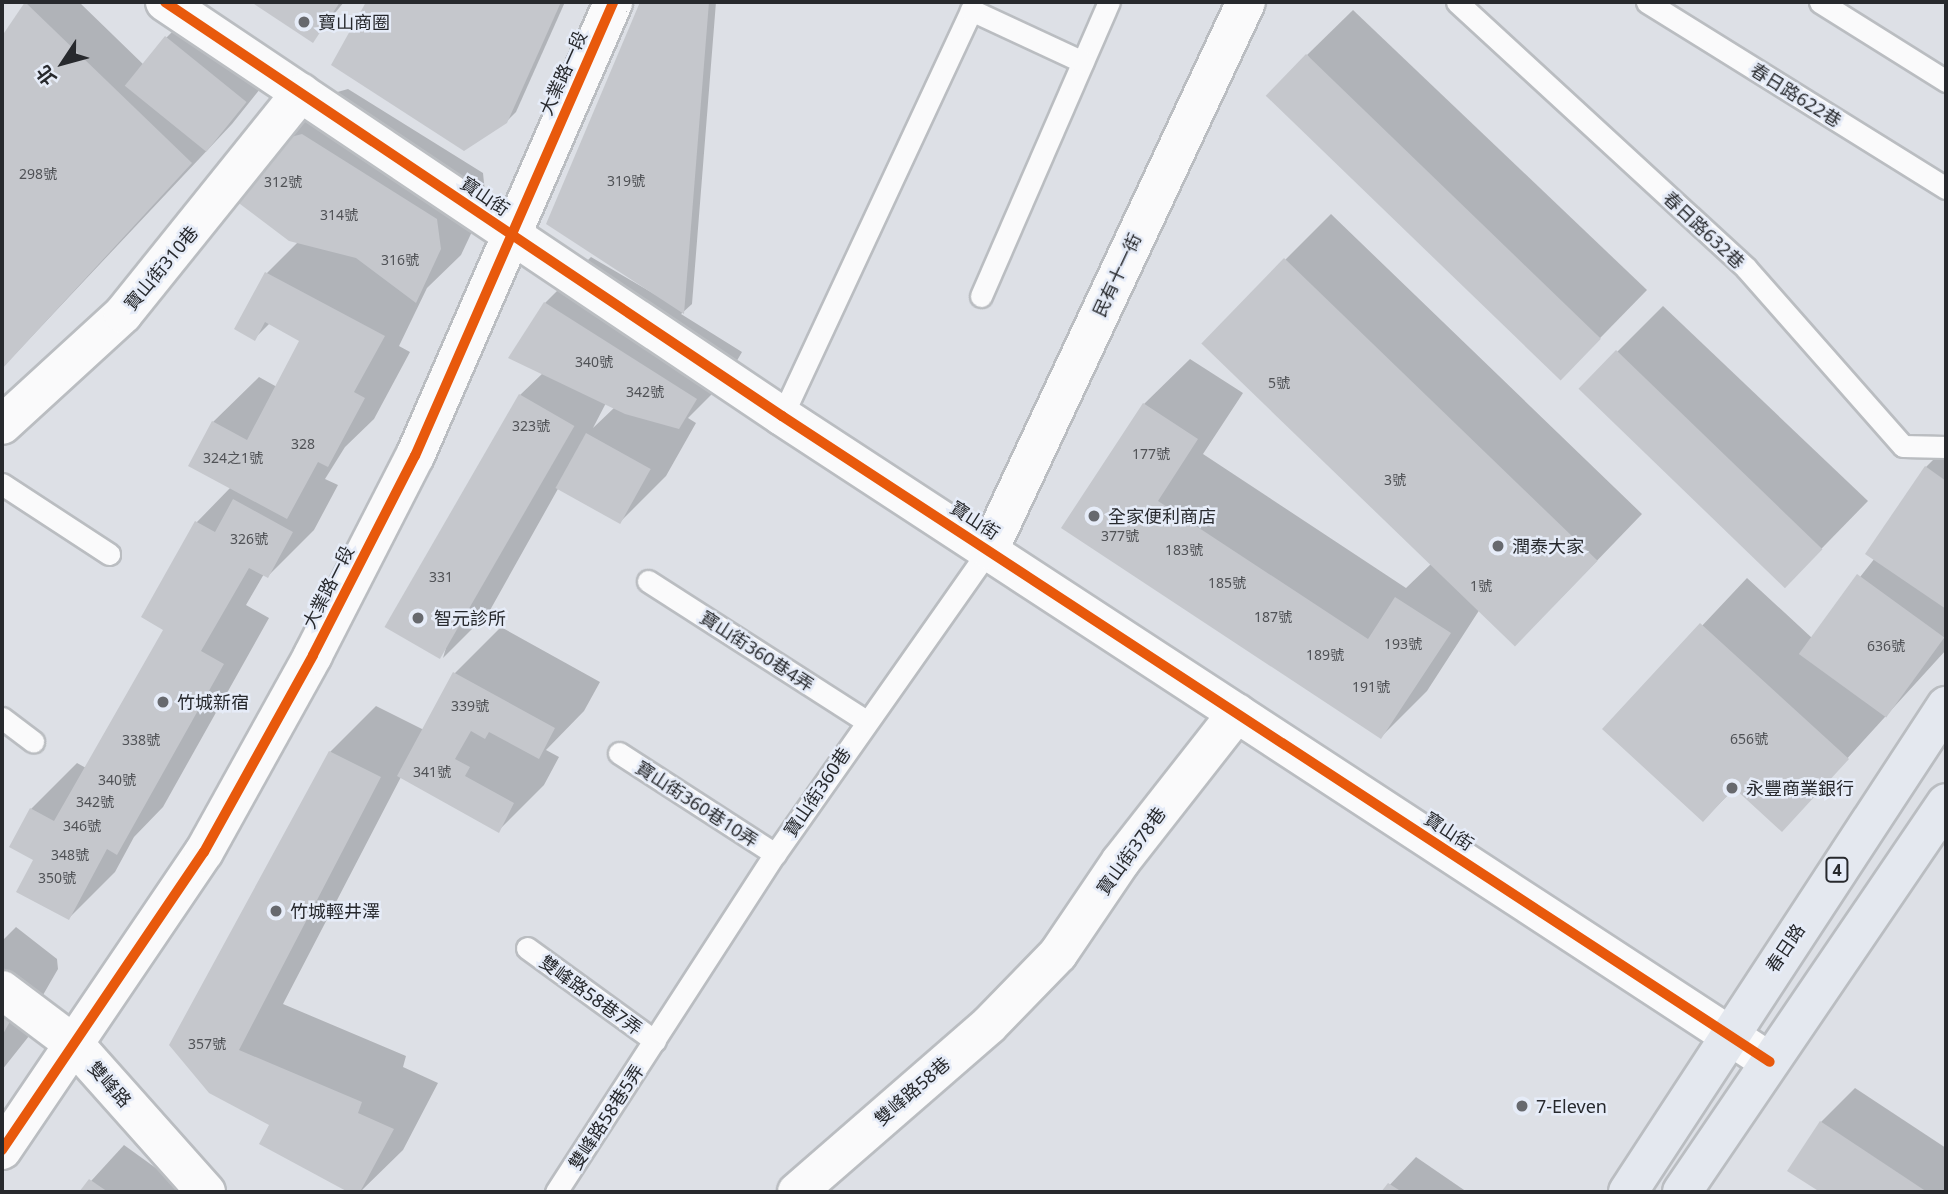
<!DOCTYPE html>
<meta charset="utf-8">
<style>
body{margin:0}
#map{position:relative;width:1948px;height:1194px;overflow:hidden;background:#dde0e6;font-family:"Noto Sans","Noto Sans TC",sans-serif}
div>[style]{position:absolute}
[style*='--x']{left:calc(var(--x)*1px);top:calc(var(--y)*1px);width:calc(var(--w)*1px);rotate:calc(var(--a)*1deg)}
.shadow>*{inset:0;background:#0003}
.building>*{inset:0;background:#c5c7cc;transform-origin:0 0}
.roads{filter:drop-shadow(2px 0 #babdc1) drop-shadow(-2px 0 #babdc1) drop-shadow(0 2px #babdc1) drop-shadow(0 -2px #babdc1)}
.service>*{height:21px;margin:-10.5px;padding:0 10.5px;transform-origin:10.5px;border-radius:10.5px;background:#fafafb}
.minor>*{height:38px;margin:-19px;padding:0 19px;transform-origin:19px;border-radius:19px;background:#fafafb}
.primary>*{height:38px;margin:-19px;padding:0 19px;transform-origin:19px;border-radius:19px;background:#e4e8ef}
.cycleway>*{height:10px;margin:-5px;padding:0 5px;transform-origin:5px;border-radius:5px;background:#e8590c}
.dots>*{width:19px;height:19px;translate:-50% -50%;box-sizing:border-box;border:4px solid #e6ecf8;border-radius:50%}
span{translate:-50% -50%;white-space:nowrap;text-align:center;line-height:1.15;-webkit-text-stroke:5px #e6ecf8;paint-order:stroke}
.number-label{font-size:14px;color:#505256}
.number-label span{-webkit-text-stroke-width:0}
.shield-label span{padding:2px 5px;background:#e6ecf8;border:2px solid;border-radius:5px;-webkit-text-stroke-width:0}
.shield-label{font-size:16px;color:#27292d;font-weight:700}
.poi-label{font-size:18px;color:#27292d}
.left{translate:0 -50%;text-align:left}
.street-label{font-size:18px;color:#27292d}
.frame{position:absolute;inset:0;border:4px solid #27292d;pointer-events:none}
.north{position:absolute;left:28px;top:28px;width:70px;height:70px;-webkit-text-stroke:5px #e6ecf8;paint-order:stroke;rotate:234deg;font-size:19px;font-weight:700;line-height:28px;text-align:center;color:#27292d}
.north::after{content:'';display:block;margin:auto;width:24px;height:32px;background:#27292d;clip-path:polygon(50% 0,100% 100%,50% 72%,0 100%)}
</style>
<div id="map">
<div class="shadow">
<div style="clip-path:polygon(27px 2px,79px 2px,147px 68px,166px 38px,193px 11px,272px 74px,232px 124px,2px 368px,2px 39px)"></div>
<div style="clip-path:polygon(254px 2px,344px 2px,312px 41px)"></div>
<div style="clip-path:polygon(368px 2px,565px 2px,516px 112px,506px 122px,333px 65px)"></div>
<div style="clip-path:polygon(evenodd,642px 2px,716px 2px,692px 304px,681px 314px,742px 352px,725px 381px,688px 418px,696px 423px,666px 476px,620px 522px,559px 487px,489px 612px,443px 658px,520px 395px,543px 373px,545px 303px,591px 257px,668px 302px,548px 223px,642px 2px,606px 403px,615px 407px,593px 428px,606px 403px)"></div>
<div style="clip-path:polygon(1353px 10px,1647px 290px,1563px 376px,1307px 55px)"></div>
<div style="clip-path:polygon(348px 89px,483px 173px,486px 202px,461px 255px,427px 288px,399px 346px,410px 352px,374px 419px,345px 447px,325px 479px,338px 485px,314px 530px,268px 576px,264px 574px,246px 605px,269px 618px,163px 807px,134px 837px,115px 872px,69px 918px,35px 859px,31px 809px,77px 763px,86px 768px,165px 629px,143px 616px,197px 522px,231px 487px,213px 422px,259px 377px,277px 387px,302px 341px,270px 323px,255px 338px,237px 329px,267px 273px,298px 242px,234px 198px,320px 97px)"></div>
<div style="clip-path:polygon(1331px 214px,1642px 514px,1561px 598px,1480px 609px,1427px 691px,1381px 737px,1064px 528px,1144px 404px,1190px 359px,1243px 393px,1203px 454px,1406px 588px,1432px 563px,1285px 260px)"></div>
<div style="clip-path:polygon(1663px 306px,1868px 501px,1787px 584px,1617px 352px)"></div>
<div style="clip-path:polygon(1946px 447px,1946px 650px,1782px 830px,1736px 787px,1703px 820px,1605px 729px,1747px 578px,1812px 638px,1875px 558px,1926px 467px)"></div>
<div style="clip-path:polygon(501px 627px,600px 682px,584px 711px,546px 750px,559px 757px,544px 785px,499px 830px,401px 777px,283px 1004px,406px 1056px,403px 1067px,438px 1083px,403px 1150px,360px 1192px,351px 1192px,261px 1143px,272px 1124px,210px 1092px,330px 752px,376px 706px,424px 730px,455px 673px)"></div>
<div style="clip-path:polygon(16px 927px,57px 959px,58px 969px,28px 1021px,37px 1026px,2px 1070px,2px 941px)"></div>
<div style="clip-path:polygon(1855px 1088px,1946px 1148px,1946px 1192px,1823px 1192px,1789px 1170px,1821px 1122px)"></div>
<div style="clip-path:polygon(124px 1145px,189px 1192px,81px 1192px)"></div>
<div style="clip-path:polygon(1416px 1157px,1467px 1192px,1383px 1192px)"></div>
</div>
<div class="building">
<div style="clip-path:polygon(25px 2px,192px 163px,2px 369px,2px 36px)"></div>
<div style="clip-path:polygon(251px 2px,340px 2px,313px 43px)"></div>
<div style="clip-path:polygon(366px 2px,561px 2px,507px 123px,464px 151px,331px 65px)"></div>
<div style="clip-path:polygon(640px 2px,709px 2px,684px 314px,546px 224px)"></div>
<div style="left:165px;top:36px;width:105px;height:64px;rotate:39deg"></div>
<div style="left:1306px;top:54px;width:410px;height:58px;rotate:44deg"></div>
<div style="clip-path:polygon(302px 134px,437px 219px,441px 249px,416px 303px,356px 258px,289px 241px,232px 198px,272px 142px)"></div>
<div style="left:1284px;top:258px;width:436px;height:119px;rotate:44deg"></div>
<div style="clip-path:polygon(265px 272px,385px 336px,354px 392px,365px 398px,328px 467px,318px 462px,287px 519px,188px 466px,212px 421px,247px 440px,299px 341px,265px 322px,255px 341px,234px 329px)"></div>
<div style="clip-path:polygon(544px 302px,697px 399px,679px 429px,625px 414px,508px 358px)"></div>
<div style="left:1616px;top:350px;width:287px;height:54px;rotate:44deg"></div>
<div style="left:519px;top:394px;width:64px;height:269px;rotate:30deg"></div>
<div style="clip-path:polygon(1143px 403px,1198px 439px,1158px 501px,1368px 639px,1395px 597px,1451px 633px,1381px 739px,1061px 528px)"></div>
<div style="left:586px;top:433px;width:74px;height:63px;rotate:29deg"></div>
<div style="clip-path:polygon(1925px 466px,1946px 481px,1946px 609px,1865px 554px)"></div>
<div style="clip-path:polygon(233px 499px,293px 532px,268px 578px,249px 568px,201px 651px,224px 664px,117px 855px,107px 849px,69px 920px,16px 892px,33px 860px,9px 847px,30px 808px,54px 821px,163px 630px,141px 617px,195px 521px,215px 532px)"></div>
<div style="left:1857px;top:574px;width:108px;height:99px;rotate:36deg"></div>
<div style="clip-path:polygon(1700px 623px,1849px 759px,1782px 832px,1734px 788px,1703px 822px,1602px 729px)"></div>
<div style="clip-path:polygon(453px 672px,555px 728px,539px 759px,489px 732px,485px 739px,471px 731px,455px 759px,470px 767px,465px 776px,514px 803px,499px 833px,397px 776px)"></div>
<div style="clip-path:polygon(329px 751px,381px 777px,239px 1050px,362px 1102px,358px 1113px,394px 1129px,360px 1192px,348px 1192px,259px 1144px,269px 1125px,209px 1093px,169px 1045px)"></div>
<div style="clip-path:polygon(2px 998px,13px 1016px,2px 1036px)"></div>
<div style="clip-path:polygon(1820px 1121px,1906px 1178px,1927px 1192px,1820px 1192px,1787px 1171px)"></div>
<div style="clip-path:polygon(89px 1179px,108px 1192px,79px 1192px)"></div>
<div style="clip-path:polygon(1388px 1183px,1402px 1192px,1381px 1192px)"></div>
</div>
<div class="roads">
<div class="service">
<div style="--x:1457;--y:2;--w:393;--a:42.6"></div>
<div style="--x:1746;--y:268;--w:237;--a:48.6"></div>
<div style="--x:1903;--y:446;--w:43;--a:1.3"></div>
<div style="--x:1647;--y:2;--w:352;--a:31.9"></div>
<div style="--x:1820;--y:2;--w:149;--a:32.1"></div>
<div style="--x:981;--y:296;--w:321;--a:-66.5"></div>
<div style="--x:782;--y:416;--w:448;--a:-65"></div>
<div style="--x:971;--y:10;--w:123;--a:24.9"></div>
<div style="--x:2;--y:484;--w:128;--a:33.2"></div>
<div style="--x:648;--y:581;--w:259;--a:32.7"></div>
<div style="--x:2;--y:718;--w:39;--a:37"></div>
<div style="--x:619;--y:753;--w:186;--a:32.9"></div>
<div style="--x:527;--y:948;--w:158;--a:36"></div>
<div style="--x:556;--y:1192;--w:403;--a:-57.1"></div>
<div style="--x:775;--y:854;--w:372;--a:-54.9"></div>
</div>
<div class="minor">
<div style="--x:165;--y:2;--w:743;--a:33.86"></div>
<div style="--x:782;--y:416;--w:1180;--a:33.18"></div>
<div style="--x:2;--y:425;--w:164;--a:-42.5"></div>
<div style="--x:123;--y:314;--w:284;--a:-51.2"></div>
<div style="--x:989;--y:550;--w:605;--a:-64.87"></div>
<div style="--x:2;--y:990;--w:91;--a:37"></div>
<div style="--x:75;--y:1045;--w:197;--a:48.3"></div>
<div style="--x:2;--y:1150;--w:360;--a:-55.9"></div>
<div style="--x:204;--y:852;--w:225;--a:-61"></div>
<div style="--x:313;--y:655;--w:224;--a:-62.9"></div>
<div style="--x:415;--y:456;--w:495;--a:-66.4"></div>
<div style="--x:797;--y:1192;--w:254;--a:-41"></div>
<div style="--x:989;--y:1025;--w:99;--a:-45.8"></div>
<div style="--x:1058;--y:954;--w:112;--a:-55.9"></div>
<div style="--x:1121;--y:861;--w:188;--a:-51.9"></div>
</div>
<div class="primary">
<div style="--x:1628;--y:1192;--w:581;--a:-56.8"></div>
<div style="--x:1682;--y:1192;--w:470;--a:-55.8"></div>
</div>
</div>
<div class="cycleway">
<div style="--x:165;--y:2;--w:743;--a:33.86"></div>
<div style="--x:782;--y:416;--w:1180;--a:33.18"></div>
<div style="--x:2;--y:1150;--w:360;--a:-55.9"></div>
<div style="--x:204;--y:852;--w:225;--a:-61"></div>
<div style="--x:313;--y:655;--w:224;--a:-62.9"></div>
<div style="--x:415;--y:456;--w:495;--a:-66.4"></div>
</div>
<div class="dots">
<div style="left:304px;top:22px;background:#67696e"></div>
<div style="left:1094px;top:516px;background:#67696e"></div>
<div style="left:1498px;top:546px;background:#67696e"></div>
<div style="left:418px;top:618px;background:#67696e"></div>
<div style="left:163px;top:702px;background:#67696e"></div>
<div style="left:1732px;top:788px;background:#67696e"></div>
<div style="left:276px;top:911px;background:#67696e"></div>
<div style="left:1522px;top:1106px;background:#67696e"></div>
</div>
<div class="number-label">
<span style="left:38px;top:174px">298號</span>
<span style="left:626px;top:181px">319號</span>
<span style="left:283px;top:182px">312號</span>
<span style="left:339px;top:215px">314號</span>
<span style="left:400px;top:260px">316號</span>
<span style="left:594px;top:362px">340號</span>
<span style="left:1279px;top:383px">5號</span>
<span style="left:645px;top:392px">342號</span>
<span style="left:531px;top:426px">323號</span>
<span style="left:303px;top:444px">328</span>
<span style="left:1151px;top:454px">177號</span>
<span style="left:233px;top:458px">324之1號</span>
<span style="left:1395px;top:480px">3號</span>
<span style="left:1120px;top:536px">377號</span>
<span style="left:249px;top:539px">326號</span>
<span style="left:1184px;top:550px">183號</span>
<span style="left:441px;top:577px">331</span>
<span style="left:1227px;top:583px">185號</span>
<span style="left:1481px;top:586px">1號</span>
<span style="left:1273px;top:617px">187號</span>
<span style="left:1403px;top:644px">193號</span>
<span style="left:1886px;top:646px">636號</span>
<span style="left:1325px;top:655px">189號</span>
<span style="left:1371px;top:687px">191號</span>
<span style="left:470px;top:706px">339號</span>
<span style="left:1749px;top:739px">656號</span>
<span style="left:141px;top:740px">338號</span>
<span style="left:432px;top:772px">341號</span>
<span style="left:117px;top:780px">340號</span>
<span style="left:95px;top:802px">342號</span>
<span style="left:82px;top:826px">346號</span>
<span style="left:70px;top:855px">348號</span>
<span style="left:57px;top:878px">350號</span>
<span style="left:207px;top:1044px">357號</span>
</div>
<div class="shield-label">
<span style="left:1837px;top:870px">4</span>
</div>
<div class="poi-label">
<span class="left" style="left:318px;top:22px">寶山商圈</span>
<span class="left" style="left:1108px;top:516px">全家便利商店</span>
<span class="left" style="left:1512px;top:546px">潤泰大家</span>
<span class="left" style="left:434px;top:618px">智元診所</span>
<span class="left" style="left:177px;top:702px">竹城新宿</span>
<span class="left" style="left:1746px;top:788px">永豐商業銀行</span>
<span class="left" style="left:290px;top:911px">竹城輕井澤</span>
<span class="left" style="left:1536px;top:1106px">7-Eleven</span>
</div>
<div class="street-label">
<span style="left:563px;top:73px;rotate:-66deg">大業路一段</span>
<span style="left:1796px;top:95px;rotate:32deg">春日路622巷</span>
<span style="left:485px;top:196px;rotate:34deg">寶山街</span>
<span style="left:1704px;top:230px;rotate:43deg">春日路632巷</span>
<span style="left:161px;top:268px;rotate:-50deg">寶山街310巷</span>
<span style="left:1117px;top:275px;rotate:-65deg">民有十一街</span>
<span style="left:975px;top:520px;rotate:33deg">寶山街</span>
<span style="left:328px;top:587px;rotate:-63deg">大業路一段</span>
<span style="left:757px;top:651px;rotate:33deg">寶山街360巷4弄</span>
<span style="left:817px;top:792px;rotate:-56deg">寶山街360巷</span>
<span style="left:697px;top:804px;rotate:33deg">寶山街360巷10弄</span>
<span style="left:1449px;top:831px;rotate:33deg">寶山街</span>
<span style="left:1131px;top:851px;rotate:-54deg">寶山街378巷</span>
<span style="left:1785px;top:948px;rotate:-56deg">春日路</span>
<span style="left:591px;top:995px;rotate:36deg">雙峰路58巷7弄</span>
<span style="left:110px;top:1084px;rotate:48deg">雙峰路</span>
<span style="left:912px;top:1091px;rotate:-41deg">雙峰路58巷</span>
<span style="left:606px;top:1117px;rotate:-57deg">雙峰路58巷5弄</span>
</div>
<div class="frame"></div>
<div class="north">北</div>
</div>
